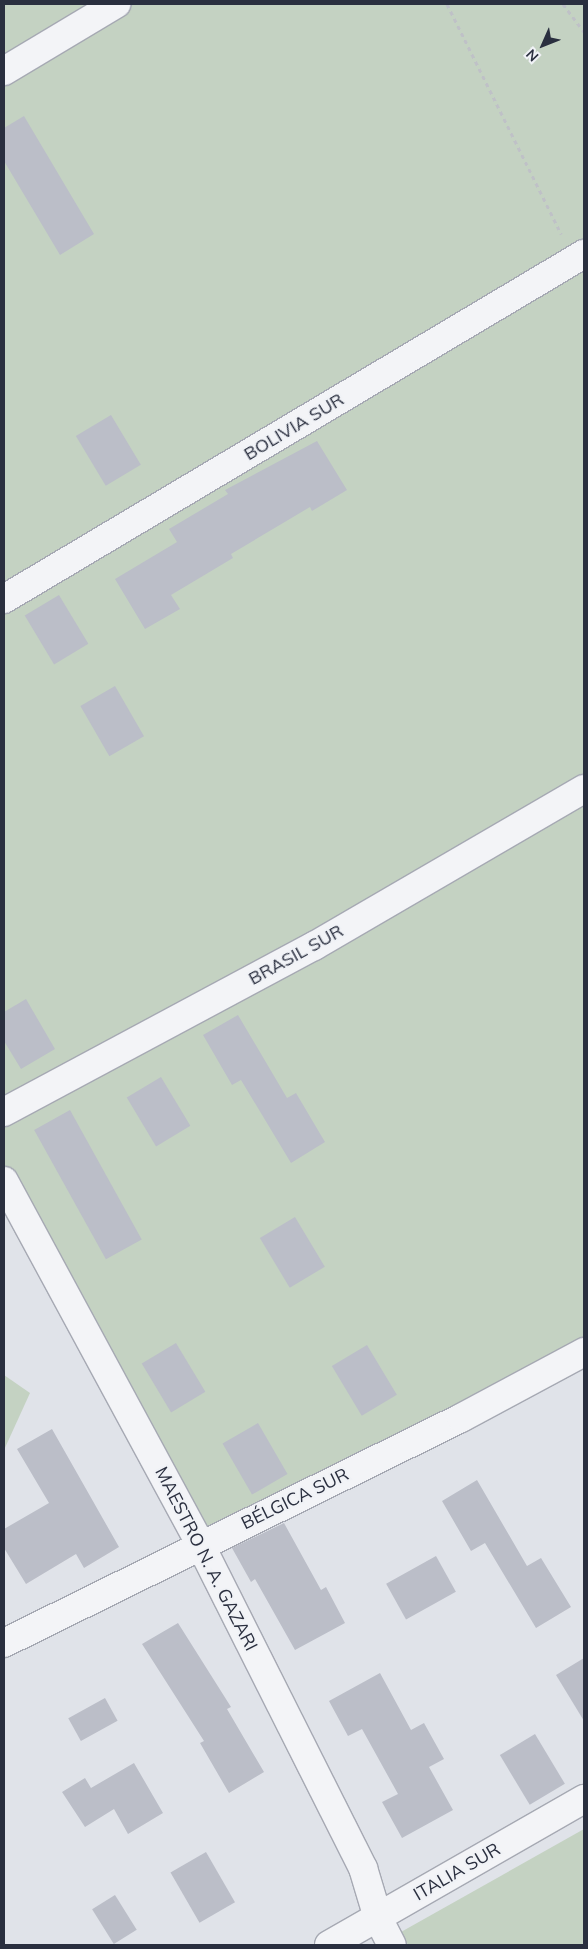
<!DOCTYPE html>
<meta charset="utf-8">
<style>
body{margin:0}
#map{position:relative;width:588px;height:1949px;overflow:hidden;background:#e0e3e9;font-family:Mulish,sans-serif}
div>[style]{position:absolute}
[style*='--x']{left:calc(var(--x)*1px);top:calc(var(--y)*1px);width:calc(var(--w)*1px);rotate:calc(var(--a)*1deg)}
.green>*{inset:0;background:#c4d2c2}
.building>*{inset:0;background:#bbbec8;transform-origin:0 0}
.path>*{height:3px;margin-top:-1.5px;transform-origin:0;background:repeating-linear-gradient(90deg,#bfc1c7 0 4px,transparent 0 8px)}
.roads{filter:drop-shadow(1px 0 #a6a9b3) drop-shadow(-1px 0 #a6a9b3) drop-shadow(0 1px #a6a9b3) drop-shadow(0 -1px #a6a9b3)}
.street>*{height:28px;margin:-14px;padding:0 14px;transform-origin:14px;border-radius:14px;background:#f3f4f7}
span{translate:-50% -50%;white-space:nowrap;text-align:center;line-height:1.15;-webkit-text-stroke:4px #f0f2f6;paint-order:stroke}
.street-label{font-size:18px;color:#2a2f3f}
.frame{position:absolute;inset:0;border:5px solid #2a2f3f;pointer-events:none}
.north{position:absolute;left:518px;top:20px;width:50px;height:50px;-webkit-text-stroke:4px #f0f2f6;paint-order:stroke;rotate:226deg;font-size:14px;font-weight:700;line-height:20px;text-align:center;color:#2a2f3f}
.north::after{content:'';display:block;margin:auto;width:18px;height:22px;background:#2a2f3f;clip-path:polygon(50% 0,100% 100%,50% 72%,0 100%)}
</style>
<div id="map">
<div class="green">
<div style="clip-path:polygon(4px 4px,584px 4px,584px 1352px,200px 1544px,4px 1181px)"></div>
<div style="clip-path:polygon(4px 1375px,30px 1393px,4px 1450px)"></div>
<div style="clip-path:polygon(584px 1829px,584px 1945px,408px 1945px,401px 1932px)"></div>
</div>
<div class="building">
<div style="clip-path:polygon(24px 116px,94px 234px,60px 255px,4px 161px,4px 128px)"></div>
<div style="left:111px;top:415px;width:58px;height:41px;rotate:59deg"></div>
<div style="clip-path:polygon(317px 441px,347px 490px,312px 511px,310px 507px,231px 554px,233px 558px,171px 595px,180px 609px,145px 629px,115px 579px,177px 542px,169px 529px,228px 494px,225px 490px)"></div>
<div style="left:59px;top:595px;width:57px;height:40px;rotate:59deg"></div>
<div style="left:115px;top:686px;width:58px;height:40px;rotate:60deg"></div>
<div style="clip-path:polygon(26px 999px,55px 1049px,21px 1069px,4px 1041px,4px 1012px)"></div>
<div style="clip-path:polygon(238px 1015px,287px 1098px,296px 1093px,325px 1142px,291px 1163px,241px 1080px,232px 1085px,203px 1035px)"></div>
<div style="left:161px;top:1077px;width:57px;height:40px;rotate:59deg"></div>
<div style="left:70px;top:1110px;width:148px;height:41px;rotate:61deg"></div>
<div style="left:295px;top:1217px;width:58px;height:41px;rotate:59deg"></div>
<div style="left:176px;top:1343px;width:57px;height:40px;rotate:59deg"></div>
<div style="left:367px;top:1345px;width:58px;height:41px;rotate:59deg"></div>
<div style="left:258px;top:1423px;width:59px;height:41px;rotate:60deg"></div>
<div style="clip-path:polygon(52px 1429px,119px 1547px,84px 1568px,76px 1554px,26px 1584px,4px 1548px,4px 1529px,49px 1503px,17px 1449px)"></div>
<div style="clip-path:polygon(477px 1480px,527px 1566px,541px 1558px,571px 1607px,536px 1628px,485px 1543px,471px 1551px,442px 1501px)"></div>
<div style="clip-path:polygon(284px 1523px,321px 1590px,326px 1587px,345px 1623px,295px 1650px,255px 1579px,251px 1582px,232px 1548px)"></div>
<div style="left:436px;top:1556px;width:41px;height:57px;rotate:61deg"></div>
<div style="clip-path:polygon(178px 1623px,231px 1707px,227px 1709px,264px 1772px,229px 1793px,200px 1743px,204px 1741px,142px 1644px)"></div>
<div style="clip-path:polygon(584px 1658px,584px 1721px,556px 1675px)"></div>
<div style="clip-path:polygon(380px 1673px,411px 1730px,424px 1723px,444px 1759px,429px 1767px,453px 1810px,402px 1838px,382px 1802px,398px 1794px,362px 1729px,348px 1736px,329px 1701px)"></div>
<div style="left:105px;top:1698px;width:26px;height:42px;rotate:61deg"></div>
<div style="left:535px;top:1734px;width:58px;height:41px;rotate:59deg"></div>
<div style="clip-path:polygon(134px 1763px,163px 1813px,128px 1834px,114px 1809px,85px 1827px,62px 1792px,85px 1778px,91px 1788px)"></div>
<div style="left:206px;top:1852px;width:58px;height:41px;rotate:60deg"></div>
<div style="left:115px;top:1895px;width:41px;height:27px;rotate:58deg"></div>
</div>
<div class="path">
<div style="--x:447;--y:4;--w:257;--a:63.6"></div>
<div style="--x:563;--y:4;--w:35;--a:53"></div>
</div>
<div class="roads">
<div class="street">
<div style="--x:4;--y:71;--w:131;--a:-30.9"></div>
<div style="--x:4;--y:599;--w:675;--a:-30.75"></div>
<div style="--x:4;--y:1112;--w:352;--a:-28.2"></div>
<div style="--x:314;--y:946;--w:312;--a:-30.2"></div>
<div style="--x:4;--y:1181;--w:413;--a:61.6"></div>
<div style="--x:200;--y:1544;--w:363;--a:63.3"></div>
<div style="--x:363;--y:1868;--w:52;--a:73.3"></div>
<div style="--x:378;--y:1918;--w:30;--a:63"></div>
<div style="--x:4;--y:1643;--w:509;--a:-26.21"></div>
<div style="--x:461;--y:1418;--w:140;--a:-28.2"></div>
<div style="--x:329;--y:1945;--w:294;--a:-29.8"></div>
</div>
</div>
<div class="street-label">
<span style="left:294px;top:427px;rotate:-31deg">BOLIVIA SUR</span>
<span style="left:296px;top:955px;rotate:-29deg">BRASIL SUR</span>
<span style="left:295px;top:1499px;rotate:-26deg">BÉLGICA SUR</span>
<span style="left:206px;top:1559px;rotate:63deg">MAESTRO N. A. GAZARI</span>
<span style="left:457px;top:1872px;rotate:-30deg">ITALIA SUR</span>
</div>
<div class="frame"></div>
<div class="north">N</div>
</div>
